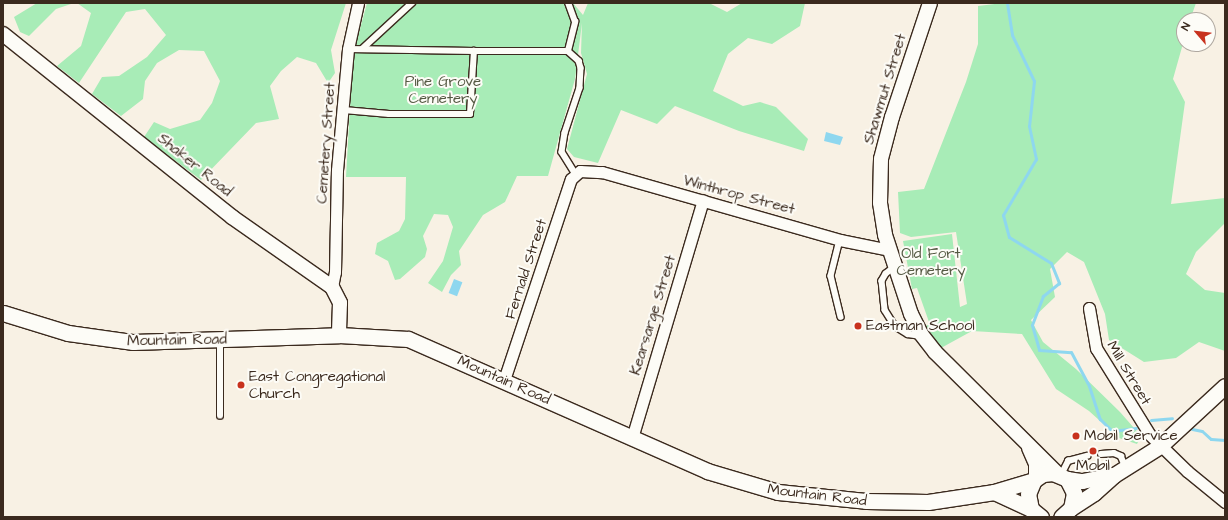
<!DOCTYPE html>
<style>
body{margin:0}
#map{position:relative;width:1228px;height:520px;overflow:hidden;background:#f8f1e4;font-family:"Architects Daughter",sans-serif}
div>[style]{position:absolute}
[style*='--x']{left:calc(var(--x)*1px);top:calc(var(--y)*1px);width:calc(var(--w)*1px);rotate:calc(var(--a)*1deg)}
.green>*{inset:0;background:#a8ecb7}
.water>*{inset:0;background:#8ed7ef;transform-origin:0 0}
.stream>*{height:3px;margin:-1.5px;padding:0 1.5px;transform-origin:1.5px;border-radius:1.5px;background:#8ed7ef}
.roads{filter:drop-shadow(1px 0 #3b2a1e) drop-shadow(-1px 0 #3b2a1e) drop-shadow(0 1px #3b2a1e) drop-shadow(0 -1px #3b2a1e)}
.service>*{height:5.5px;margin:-2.75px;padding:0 2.75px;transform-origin:2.75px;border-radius:2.75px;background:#fdfcf7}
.minor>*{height:11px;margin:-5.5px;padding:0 5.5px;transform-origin:5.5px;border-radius:5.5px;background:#fdfcf7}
.tertiary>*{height:14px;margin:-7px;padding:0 7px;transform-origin:7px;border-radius:7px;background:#fdfcf7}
.secondary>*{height:15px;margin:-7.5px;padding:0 7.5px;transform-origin:7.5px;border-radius:7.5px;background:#fdfcf7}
.dots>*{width:11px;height:11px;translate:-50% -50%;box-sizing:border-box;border:2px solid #fdfcf7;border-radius:50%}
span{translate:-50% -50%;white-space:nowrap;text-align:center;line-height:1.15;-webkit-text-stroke:4px #fdfcf7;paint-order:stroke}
.park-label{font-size:15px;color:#565a44}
.street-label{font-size:15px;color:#3b2a1e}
.poi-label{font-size:15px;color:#3b2a1e}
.left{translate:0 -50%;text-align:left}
.frame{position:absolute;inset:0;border:4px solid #3b2a1e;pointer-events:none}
.north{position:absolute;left:1176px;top:12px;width:40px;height:40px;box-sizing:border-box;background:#fdfcf7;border:1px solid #afa8a0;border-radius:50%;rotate:298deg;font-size:11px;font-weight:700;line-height:16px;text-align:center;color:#3b2a1e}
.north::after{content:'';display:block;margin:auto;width:14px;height:18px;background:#c8321e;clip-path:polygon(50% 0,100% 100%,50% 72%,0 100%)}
</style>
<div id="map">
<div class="green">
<div style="clip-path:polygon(37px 3px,74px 3px,56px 9px,29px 36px,20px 32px,14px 17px)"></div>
<div style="clip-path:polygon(77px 3px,346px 3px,331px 50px,335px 73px,328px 83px,316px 63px,297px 57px,281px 71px,270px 86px,279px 119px,256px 123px,201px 180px,144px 137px,154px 122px,170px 129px,200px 120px,212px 103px,220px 81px,204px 51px,179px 50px,157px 63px,145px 81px,143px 99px,121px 116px,92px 94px,102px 77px,119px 76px,147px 57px,166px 35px,145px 9px,126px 12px,79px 83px,57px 66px,81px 46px,91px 13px)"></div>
<div style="clip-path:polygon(367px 3px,573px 3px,583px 15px,588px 3px,709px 3px,727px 12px,742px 3px,805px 3px,800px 26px,772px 44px,748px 38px,728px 54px,713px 91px,743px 106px,760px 102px,776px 107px,808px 139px,804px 151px,739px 131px,675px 106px,657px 124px,621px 110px,598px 163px,574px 157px,567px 149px,587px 74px,581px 53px,582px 23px,575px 79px,548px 176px,517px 176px,505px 202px,483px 215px,459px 251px,461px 265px,451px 275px,442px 292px,428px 283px,443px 261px,453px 227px,448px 215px,434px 214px,423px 236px,427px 249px,425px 257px,400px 279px,395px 280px,388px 261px,375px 254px,377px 243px,399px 231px,405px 219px,406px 177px,346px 177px,353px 55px)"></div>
<div style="clip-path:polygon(1003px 3px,1196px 3px,1190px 20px,1184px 20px,1184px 40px,1173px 79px,1185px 102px,1171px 204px,1225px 198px,1225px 223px,1196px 252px,1186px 274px,1205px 290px,1225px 293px,1225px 351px,1199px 342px,1176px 358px,1144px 362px,1109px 340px,1105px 314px,1084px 262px,1067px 252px,1050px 269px,1055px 297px,1031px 320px,1043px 342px,1076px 369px,1120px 412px,1141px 436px,1137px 444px,1119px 438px,1089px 411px,1056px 389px,1022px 334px,972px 331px,941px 348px,926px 326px,937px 320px,929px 322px,917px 288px,912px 289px,903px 241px,952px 234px,960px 307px,967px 304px,956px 232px,911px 237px,900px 233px,898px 192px,924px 189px,966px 82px,978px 44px,978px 6px)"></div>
</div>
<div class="water">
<div style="clip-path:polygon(826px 132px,843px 137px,840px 145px,824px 141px)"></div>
<div style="left:454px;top:279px;width:9px;height:15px;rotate:21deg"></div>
</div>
<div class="stream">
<div style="--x:1007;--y:3;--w:32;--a:81"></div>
<div style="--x:1012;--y:35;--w:51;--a:64.4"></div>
<div style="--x:1034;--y:81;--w:45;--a:96.3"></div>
<div style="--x:1029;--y:126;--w:34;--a:78"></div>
<div style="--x:1036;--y:159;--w:65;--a:120.5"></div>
<div style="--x:1003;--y:215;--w:23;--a:75"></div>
<div style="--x:1009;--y:237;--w:49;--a:31.8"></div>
<div style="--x:1051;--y:263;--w:22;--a:68"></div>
<div style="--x:1059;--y:283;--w:21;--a:141"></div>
<div style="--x:1043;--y:296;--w:31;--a:111"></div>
<div style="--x:1032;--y:325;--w:26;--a:74"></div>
<div style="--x:1039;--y:350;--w:32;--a:4"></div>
<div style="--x:1071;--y:352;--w:38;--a:62"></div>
<div style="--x:1089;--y:386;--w:35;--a:72"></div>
<div style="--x:1100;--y:419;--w:17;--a:45"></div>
<div style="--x:1112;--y:431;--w:24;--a:-7"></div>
<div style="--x:1151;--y:420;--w:21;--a:-5"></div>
<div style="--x:1192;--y:429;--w:10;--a:11"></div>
<div style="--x:1202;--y:431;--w:12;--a:42"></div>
<div style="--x:1211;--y:439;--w:14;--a:4"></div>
</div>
<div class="roads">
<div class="service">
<div style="--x:348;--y:49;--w:126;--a:0.9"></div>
<div style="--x:362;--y:49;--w:68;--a:-42.6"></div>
<div style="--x:568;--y:51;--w:15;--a:42"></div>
<div style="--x:579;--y:61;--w:7;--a:74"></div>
<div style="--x:581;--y:68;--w:20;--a:93"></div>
<div style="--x:580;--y:88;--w:47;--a:108.4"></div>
<div style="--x:565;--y:133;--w:19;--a:99"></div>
<div style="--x:562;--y:152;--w:26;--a:58"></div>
<div style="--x:344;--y:110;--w:45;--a:5.1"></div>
<div style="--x:389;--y:114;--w:81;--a:0"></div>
<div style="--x:470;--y:114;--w:63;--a:-86.4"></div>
<div style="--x:474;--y:51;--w:94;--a:0"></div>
<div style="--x:568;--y:51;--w:30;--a:-76"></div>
<div style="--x:575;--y:22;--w:20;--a:-110"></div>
<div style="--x:840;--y:240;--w:37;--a:104"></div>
<div style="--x:831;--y:276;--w:42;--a:76.3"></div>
<div style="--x:895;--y:267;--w:11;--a:142"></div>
<div style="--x:886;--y:274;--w:8;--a:120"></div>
<div style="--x:882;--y:281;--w:29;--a:84"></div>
<div style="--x:885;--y:310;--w:19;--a:58"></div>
<div style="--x:895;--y:326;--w:15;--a:32"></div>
<div style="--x:908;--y:334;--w:13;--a:9"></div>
<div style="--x:220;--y:416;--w:76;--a:-90"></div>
<div style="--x:1101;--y:454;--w:13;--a:-4"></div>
<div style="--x:1114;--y:453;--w:8;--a:23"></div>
<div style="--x:1121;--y:456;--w:12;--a:66"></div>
<div style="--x:1061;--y:475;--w:16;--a:-63"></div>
<div style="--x:1068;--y:461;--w:20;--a:-15"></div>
</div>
<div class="minor">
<div style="--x:332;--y:287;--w:15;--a:-79"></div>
<div style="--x:335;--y:272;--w:102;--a:-88.9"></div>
<div style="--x:337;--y:170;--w:121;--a:-84.8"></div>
<div style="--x:348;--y:49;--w:47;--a:-77.7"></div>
<div style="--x:1089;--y:308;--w:41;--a:80.1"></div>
<div style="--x:1096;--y:348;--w:102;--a:58.2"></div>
<div style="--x:1150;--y:435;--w:52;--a:44.2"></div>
<div style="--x:1187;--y:471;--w:49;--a:39.2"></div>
<div style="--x:504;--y:380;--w:212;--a:-71.6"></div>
<div style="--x:571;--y:179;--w:12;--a:-42"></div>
<div style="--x:580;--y:171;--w:22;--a:3"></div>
<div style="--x:602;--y:172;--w:248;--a:15.9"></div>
<div style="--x:840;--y:240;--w:50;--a:11.5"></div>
<div style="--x:632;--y:438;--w:248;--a:-73.4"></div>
</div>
<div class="tertiary">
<div style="--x:930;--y:3;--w:120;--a:108.4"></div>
<div style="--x:892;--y:117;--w:43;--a:104.7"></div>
<div style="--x:881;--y:159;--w:44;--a:91.3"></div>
<div style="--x:880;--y:203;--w:32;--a:81"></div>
<div style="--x:885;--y:235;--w:83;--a:71.8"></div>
<div style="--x:911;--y:314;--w:22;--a:63"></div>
<div style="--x:921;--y:334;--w:23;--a:52"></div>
<div style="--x:935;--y:352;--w:173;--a:44.8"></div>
<div style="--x:3;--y:34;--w:293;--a:38.6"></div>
<div style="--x:232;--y:217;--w:122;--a:35"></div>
<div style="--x:332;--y:287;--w:18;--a:63"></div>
<div style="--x:340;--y:303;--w:32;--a:92"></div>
<div style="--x:1029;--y:448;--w:17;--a:66"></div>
<div style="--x:1036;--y:464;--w:14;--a:90"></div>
</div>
<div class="secondary">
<div style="--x:3;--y:313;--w:68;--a:17.1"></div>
<div style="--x:68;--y:333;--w:66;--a:7.9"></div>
<div style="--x:133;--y:342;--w:206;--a:-1.9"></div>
<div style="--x:339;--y:335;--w:69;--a:3.3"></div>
<div style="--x:408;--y:339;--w:327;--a:23.8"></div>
<div style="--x:707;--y:471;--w:74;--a:16.5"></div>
<div style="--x:778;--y:492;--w:88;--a:5.8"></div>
<div style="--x:866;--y:501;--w:62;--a:0.9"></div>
<div style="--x:928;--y:502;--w:67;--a:-8.6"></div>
<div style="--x:994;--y:492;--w:42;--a:-16.7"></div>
<div style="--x:1067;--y:479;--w:15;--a:8"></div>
<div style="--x:1082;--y:481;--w:32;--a:-11"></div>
<div style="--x:994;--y:492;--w:41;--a:24.7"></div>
<div style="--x:1071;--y:508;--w:27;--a:-33"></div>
<div style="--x:1094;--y:493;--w:27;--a:-42"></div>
<div style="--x:1114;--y:475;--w:54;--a:-32.2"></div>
<div style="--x:1160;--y:446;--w:88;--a:-42.7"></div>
<div style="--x:1041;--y:517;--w:13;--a:-141"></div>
<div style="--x:1031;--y:509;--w:15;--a:-101"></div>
<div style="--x:1028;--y:494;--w:15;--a:-67"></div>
<div style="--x:1034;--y:480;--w:11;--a:-34"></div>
<div style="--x:1043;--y:474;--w:10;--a:-6"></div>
<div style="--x:1053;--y:473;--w:15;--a:23"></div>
<div style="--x:1067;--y:479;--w:16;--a:63"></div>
<div style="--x:1074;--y:493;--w:15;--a:101"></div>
<div style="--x:1071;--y:508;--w:13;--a:138"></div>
</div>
</div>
<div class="dots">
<div style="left:858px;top:326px;background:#c8321e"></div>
<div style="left:241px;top:385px;background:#c8321e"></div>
<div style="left:1076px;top:436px;background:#c8321e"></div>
<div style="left:1093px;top:451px;background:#c8321e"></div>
</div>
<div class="park-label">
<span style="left:443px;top:90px">Pine Grove<br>Cemetery</span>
<span style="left:931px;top:262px">Old Fort<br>Cemetery</span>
</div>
<div class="street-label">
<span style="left:885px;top:89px;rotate:-73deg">Shawmut Street</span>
<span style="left:326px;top:143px;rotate:-86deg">Cemetery Street</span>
<span style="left:195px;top:165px;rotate:39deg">Shaker Road</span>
<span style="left:739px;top:195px;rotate:15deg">Winthrop Street</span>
<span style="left:526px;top:269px;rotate:-72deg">Fernald Street</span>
<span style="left:653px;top:315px;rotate:-73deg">Kearsarge Street</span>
<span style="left:177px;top:340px;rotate:-1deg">Mountain Road</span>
<span style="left:1129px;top:373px;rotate:59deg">Mill Street</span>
<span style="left:504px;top:380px;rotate:24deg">Mountain Road</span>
<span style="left:817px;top:495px;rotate:7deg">Mountain Road</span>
</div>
<div class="poi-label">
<span class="left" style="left:866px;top:326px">Eastman School</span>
<span class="left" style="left:249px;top:385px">East Congregational<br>Church</span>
<span class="left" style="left:1084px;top:436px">Mobil Service</span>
<span style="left:1093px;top:466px">Mobil</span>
</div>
<div class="frame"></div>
<div class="north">N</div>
</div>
